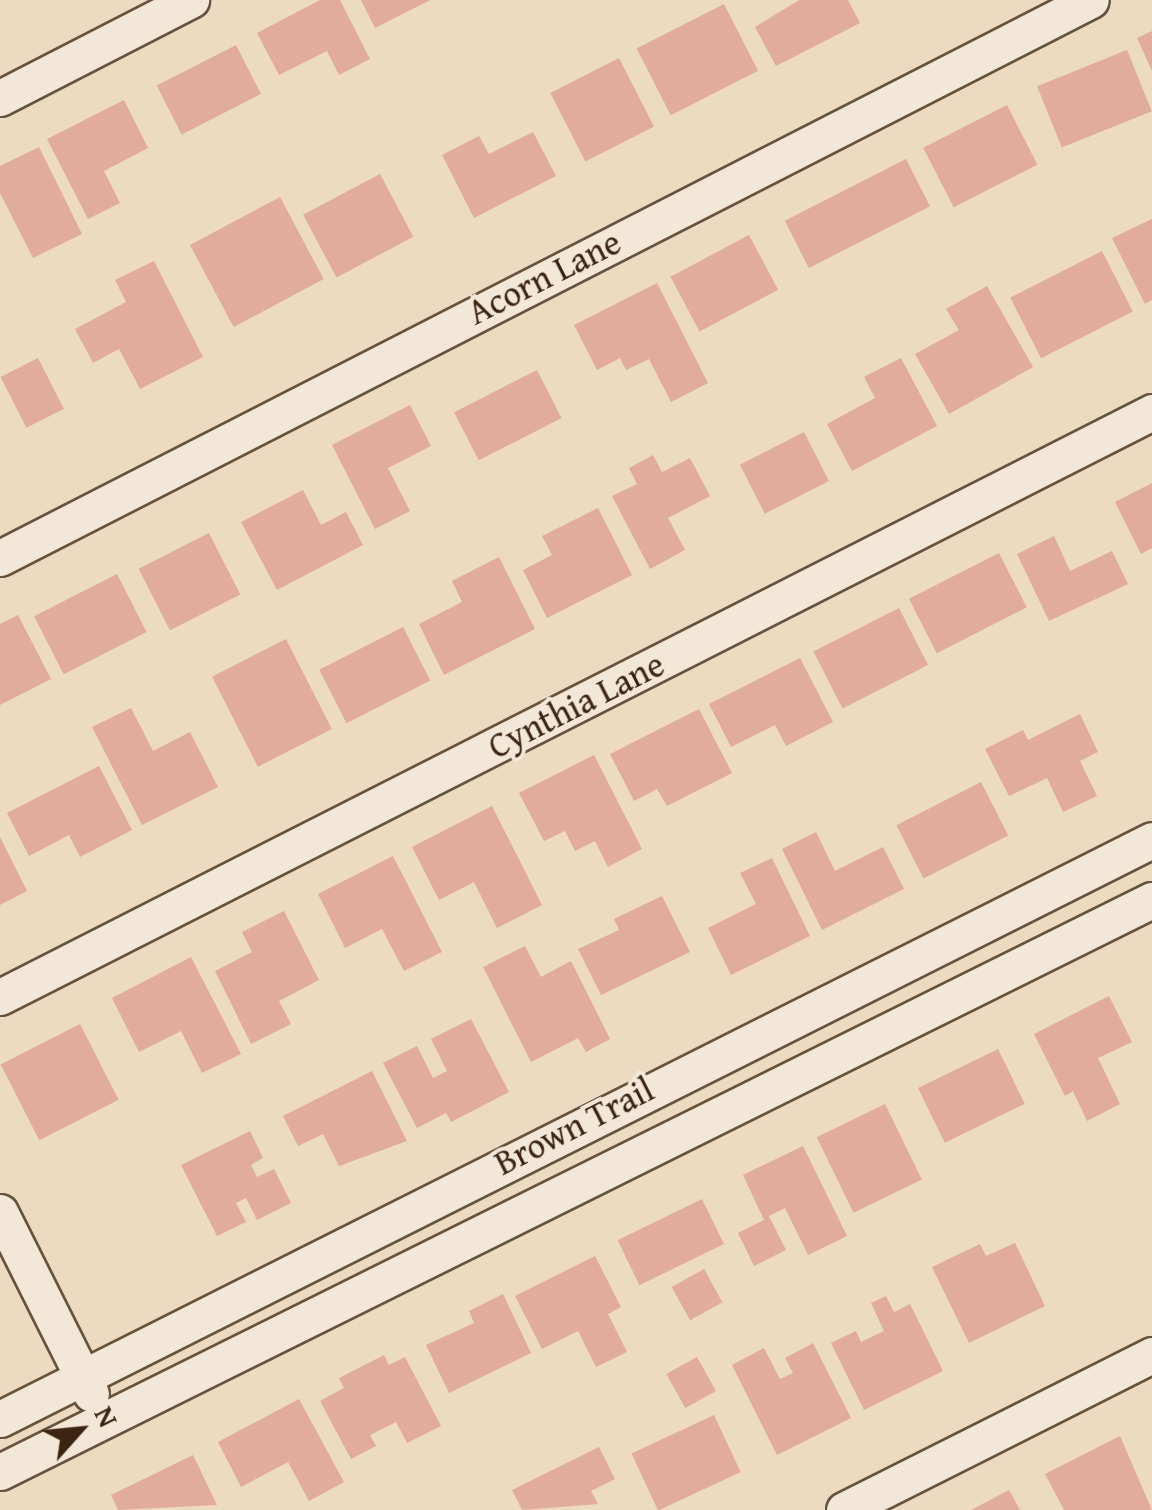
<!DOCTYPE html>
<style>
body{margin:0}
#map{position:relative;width:1152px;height:1510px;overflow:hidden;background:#ecdac1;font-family:"Gentium Book Plus",serif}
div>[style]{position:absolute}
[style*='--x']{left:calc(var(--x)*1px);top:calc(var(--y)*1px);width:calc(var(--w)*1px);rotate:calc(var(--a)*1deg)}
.building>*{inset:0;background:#e1ab9d;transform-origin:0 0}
.roads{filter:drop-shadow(2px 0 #67523e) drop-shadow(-2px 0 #67523e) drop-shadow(0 2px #67523e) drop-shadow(0 -2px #67523e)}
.minor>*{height:35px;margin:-17.5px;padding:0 17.5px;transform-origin:17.5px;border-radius:17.5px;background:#f3e7d7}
span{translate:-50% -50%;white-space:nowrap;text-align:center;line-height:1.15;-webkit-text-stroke:8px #f3e7d7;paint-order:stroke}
.street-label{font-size:35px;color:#3b2512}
.north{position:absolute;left:30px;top:1380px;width:100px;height:100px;-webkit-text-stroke:8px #f3e7d7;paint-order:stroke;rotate:63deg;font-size:28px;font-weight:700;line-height:40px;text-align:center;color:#3b2512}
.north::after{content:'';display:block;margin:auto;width:35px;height:45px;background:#3b2512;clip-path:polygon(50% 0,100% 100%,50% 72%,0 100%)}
</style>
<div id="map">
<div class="building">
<div style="clip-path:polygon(320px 0,340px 0,370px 59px,339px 75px,327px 51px,279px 75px,257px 33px)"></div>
<div style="clip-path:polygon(361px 0,430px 0,375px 28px)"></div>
<div style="clip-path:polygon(799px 0,848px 0,860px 23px,776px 66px,755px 27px)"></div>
<div style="left:724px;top:4px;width:75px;height:98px;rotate:63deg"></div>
<div style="clip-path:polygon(1152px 31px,1152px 71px,1137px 38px)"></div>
<div style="left:236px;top:45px;width:55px;height:89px;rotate:63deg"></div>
<div style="left:1127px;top:50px;width:66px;height:97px;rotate:68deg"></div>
<div style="left:619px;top:58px;width:77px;height:77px;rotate:63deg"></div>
<div style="clip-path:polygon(124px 100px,148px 148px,104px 171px,120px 203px,88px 219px,47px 139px)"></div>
<div style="left:1007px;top:105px;width:67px;height:94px;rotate:63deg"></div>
<div style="clip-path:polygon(533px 132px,556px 176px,474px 218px,442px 155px,479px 136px,489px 154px)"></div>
<div style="clip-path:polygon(39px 147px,82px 234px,33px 258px,0 193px,0 166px)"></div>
<div style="left:906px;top:159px;width:53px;height:136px;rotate:63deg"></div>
<div style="left:380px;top:174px;width:71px;height:87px;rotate:62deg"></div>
<div style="left:280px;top:197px;width:93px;height:102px;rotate:62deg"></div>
<div style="clip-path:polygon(1152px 219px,1152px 300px,1145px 304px,1112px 238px)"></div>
<div style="left:749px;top:235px;width:62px;height:89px;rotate:62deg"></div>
<div style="left:1102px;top:251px;width:68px;height:103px;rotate:63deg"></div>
<div style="clip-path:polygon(154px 261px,203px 357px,140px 389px,119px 349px,93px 363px,75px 329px,126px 302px,115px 280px)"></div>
<div style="clip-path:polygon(657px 283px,708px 383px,671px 402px,649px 359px,626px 370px,620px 358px,597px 370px,574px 325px)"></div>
<div style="clip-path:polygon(987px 286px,1033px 367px,949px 414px,915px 354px,959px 330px,946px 309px)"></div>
<div style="left:38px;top:358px;width:57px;height:42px;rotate:63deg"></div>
<div style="clip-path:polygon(901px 358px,937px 426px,852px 471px,827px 424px,875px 398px,864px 377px)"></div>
<div style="left:537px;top:370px;width:54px;height:93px;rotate:63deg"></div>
<div style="clip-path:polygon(410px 405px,431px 446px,388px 468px,410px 511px,375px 529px,332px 445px)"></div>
<div style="left:804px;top:432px;width:55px;height:72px;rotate:63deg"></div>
<div style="clip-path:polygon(653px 455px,662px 472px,690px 458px,710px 496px,668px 518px,685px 550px,650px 569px,612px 496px,637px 484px,629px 468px)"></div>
<div style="clip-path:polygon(1152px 483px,1152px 548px,1141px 554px,1115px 502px)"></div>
<div style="clip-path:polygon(303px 490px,321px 525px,346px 512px,363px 545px,277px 590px,241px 522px)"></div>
<div style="clip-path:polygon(598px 508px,632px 575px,547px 618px,523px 570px,552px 555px,542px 536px)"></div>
<div style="left:209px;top:533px;width:69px;height:79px;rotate:63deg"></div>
<div style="clip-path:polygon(1054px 536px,1070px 571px,1112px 551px,1128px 584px,1049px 621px,1017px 554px)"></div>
<div style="left:999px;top:553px;width:61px;height:101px;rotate:63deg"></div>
<div style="clip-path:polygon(499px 557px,535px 629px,444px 675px,419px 624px,462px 602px,452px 581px)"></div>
<div style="left:117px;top:574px;width:65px;height:93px;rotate:63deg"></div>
<div style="left:899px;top:608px;width:64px;height:96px;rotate:63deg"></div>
<div style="clip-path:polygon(18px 615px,51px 679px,0 705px,0 624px)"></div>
<div style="left:403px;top:627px;width:60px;height:94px;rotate:63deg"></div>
<div style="left:286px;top:639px;width:101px;height:83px;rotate:63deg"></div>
<div style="clip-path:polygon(800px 658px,833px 722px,786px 746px,775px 725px,731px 747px,709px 704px)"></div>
<div style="clip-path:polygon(131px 708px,153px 751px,190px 732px,218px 787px,142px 825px,92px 727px)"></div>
<div style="clip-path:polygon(699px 709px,732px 773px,667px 806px,657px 789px,634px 801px,610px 754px)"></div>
<div style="clip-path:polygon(1080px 714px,1098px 752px,1080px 761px,1097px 796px,1063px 812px,1047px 778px,1009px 796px,985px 749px,1023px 730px,1028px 740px)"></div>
<div style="clip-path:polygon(594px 755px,642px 849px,608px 867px,595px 841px,575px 851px,565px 831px,544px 841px,519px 793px)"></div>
<div style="clip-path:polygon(99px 766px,132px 830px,80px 857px,69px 835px,29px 856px,7px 813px)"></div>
<div style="left:981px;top:782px;width:60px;height:95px;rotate:63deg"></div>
<div style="clip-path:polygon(492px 806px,542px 905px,497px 928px,474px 882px,439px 900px,412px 847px)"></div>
<div style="clip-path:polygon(816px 832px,835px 871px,883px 847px,904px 889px,822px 930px,782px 849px)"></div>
<div style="clip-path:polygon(0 837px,27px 891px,0 905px)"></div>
<div style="clip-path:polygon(393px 856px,442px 952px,404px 971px,382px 929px,345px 948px,318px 894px)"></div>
<div style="clip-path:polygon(772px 858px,810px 936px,731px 975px,708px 928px,756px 904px,740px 873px)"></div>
<div style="clip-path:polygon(662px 896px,690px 952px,601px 995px,578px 949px,619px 930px,614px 919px)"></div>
<div style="clip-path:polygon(284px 911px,319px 980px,279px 1001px,291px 1024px,251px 1044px,215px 971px,252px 952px,242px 932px)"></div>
<div style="clip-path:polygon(525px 946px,541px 977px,571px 961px,610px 1039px,586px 1052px,578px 1038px,531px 1062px,483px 967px)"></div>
<div style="clip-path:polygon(191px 957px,241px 1054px,202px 1073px,181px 1031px,139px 1052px,112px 998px)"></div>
<div style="clip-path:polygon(1109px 996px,1132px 1042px,1098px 1058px,1120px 1104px,1087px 1121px,1073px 1091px,1065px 1096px,1034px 1034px)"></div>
<div style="clip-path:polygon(471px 1019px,509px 1092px,451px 1122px,446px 1113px,417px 1128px,383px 1063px,417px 1046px,433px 1078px,447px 1071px,431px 1039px)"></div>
<div style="left:80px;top:1024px;width:85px;height:89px;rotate:63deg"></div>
<div style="left:998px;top:1049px;width:61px;height:89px;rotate:64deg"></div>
<div style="clip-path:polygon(372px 1071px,407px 1141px,339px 1166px,323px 1134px,298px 1146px,283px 1116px)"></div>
<div style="left:885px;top:1104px;width:84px;height:76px;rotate:64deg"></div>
<div style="clip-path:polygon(250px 1131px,263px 1158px,251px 1165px,257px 1177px,274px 1169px,291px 1203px,257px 1220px,246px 1198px,236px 1203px,246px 1222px,217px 1236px,181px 1165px)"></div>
<div style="clip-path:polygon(803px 1146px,847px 1236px,808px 1255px,785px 1208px,769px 1216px,786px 1250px,754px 1266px,738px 1233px,764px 1220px,743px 1175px)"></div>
<div style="left:702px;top:1199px;width:50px;height:94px;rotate:64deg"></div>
<div style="clip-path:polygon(1015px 1243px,1045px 1306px,969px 1343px,932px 1267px,980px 1244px,986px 1256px)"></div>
<div style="clip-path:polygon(595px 1256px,621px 1307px,608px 1314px,627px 1352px,596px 1367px,578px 1331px,542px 1349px,515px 1296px)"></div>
<div style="left:704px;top:1269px;width:38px;height:37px;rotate:61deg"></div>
<div style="clip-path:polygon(503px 1294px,531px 1353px,449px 1393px,426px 1345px,474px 1323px,469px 1311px)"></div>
<div style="clip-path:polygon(886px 1296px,894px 1312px,910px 1304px,943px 1371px,864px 1410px,831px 1343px,856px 1331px,861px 1342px,884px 1331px,871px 1303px)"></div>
<div style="clip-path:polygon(813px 1343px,851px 1418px,777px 1455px,732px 1365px,764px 1348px,780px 1379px,793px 1373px,785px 1358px)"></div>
<div style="clip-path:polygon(384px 1355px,389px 1365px,405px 1357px,441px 1426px,407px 1443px,396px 1422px,370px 1435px,376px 1446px,351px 1459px,320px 1401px,344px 1388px,339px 1378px)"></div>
<div style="left:697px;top:1357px;width:39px;height:35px;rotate:61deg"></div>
<div style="clip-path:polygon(299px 1399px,344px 1482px,309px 1501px,288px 1462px,241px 1487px,218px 1442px)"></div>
<div style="left:714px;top:1415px;width:63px;height:91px;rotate:65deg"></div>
<div style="clip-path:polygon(1120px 1436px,1152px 1510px,1064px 1510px,1045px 1474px)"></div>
<div style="clip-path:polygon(599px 1447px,615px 1479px,591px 1491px,598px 1504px,522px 1510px,512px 1490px)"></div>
<div style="clip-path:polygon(193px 1455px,217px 1505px,118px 1510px,111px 1495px)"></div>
<div style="clip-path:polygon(1009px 1490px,1020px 1510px,971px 1510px)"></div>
</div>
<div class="roads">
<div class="minor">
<div style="--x:0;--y:98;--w:215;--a:-27.2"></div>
<div style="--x:0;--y:558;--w:1225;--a:-27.09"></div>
<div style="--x:0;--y:997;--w:1292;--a:-26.92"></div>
<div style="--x:0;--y:1212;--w:203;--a:63.4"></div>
<div style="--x:0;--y:1419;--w:1289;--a:-26.68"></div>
<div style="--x:0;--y:1472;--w:1286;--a:-26.41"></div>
<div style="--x:844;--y:1510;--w:345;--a:-26.7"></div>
</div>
</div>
<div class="street-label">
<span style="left:544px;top:277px;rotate:-27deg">Acorn Lane</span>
<span style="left:576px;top:705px;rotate:-27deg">Cynthia Lane</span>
<span style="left:574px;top:1126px;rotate:-27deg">Brown Trail</span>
</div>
<div class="north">N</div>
</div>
